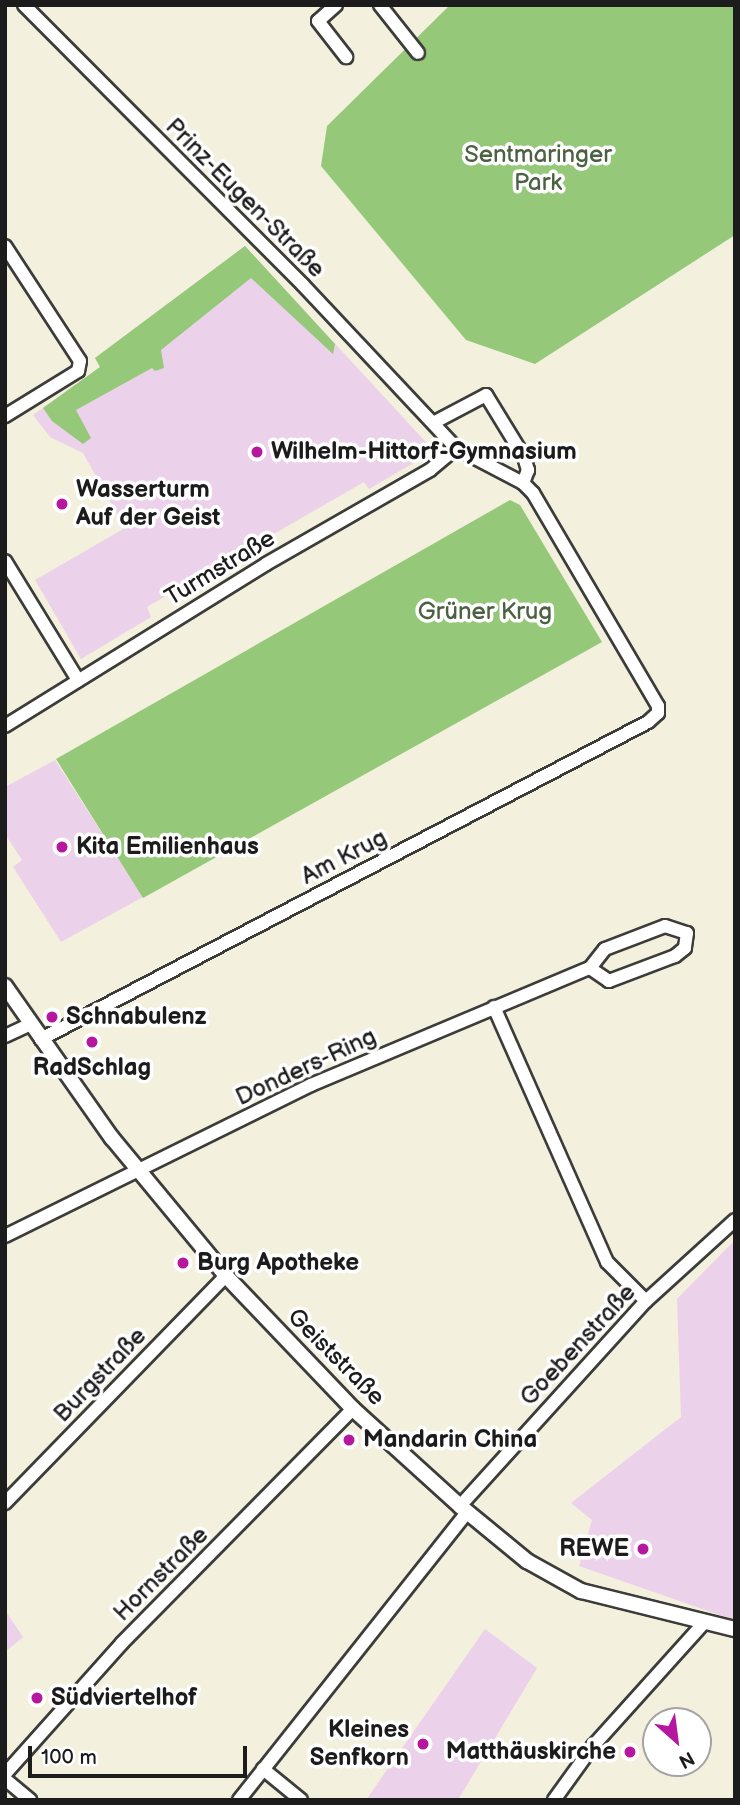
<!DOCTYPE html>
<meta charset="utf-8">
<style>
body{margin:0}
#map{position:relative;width:740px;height:1805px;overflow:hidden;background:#f3f0de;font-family:"Balsamiq Sans",sans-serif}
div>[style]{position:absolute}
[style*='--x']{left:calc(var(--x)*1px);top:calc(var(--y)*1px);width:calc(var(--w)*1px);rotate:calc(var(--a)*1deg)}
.built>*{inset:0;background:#ecd1ea}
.green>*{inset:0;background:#95c879}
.roads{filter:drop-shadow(2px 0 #3c3c39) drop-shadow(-2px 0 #3c3c39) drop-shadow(0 2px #3c3c39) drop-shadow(0 -2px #3c3c39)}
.minor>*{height:12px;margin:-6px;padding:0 6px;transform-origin:6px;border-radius:6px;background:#fff}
.tertiary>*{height:14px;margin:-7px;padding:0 7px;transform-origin:7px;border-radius:7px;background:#fff}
.dots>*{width:19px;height:19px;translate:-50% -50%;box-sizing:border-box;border:4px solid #fff;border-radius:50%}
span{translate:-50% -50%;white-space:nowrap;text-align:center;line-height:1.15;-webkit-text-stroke:7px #fff;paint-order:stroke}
.park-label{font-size:24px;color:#4c6141}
.street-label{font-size:24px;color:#1c1c1c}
.poi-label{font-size:24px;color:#1c1c1c;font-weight:700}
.left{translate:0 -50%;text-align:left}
.right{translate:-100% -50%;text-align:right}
.frame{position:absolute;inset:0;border:7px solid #1c1c1c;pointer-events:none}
.north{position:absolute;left:642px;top:1707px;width:70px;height:70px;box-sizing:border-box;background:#fff;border:2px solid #a4a4a4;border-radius:50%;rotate:152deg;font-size:19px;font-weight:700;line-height:28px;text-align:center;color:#1c1c1c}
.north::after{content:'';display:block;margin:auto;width:24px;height:32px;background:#b5179e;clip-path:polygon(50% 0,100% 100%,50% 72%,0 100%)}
.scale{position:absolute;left:28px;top:1746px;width:219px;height:32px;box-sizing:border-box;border:4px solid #1c1c1c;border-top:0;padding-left:9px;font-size:21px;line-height:24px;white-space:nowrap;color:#1c1c1c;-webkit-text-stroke:5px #fff;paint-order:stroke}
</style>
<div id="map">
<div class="built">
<div style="clip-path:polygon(245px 246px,434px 451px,369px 489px,364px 482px,147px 607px,151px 617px,81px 659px,35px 580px,125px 528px,83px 453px,50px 437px,33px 415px,100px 367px,95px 358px)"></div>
<div style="clip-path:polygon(55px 760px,143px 897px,61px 942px,13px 867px,22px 860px,5px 834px,5px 787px)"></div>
<div style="clip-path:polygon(735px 1240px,735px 1619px,731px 1619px,579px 1566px,592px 1520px,571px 1503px,681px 1417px,677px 1299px)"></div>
<div style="clip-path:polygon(5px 1610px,23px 1637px,5px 1652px)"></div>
<div style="clip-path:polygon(485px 1629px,537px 1668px,458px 1800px,366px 1800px)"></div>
</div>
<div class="green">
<div style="clip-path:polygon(450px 5px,735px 5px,735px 235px,535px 364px,466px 340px,321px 166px,327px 126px)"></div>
<div style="clip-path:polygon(245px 246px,335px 344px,333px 354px,251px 278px,161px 350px,164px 368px,155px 371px,152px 368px,76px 410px,91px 438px,83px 444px,52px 421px,43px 408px,100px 367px,95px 358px)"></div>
<div style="clip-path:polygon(510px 500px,520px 505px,602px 642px,143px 898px,56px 759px)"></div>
</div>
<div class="roads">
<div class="minor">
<div style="--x:24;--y:5;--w:395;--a:45.1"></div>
<div style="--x:303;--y:285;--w:224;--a:46.8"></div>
<div style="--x:456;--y:448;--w:76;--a:27.6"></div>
<div style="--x:523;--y:483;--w:14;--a:45"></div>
<div style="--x:533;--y:493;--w:247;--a:59.6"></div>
<div style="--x:658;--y:706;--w:7;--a:90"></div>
<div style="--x:658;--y:713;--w:13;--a:138"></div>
<div style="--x:648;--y:722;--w:685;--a:152.42"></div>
<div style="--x:336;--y:5;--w:24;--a:138"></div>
<div style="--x:318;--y:21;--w:46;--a:52.1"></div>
<div style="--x:380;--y:5;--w:61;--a:51.6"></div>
<div style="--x:5;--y:246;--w:137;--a:56.9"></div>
<div style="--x:80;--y:361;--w:10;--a:101"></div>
<div style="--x:78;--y:371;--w:86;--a:148.3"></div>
<div style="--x:433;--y:423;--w:60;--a:-27.8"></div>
<div style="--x:486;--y:395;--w:73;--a:58.5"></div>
<div style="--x:524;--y:457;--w:14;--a:73"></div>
<div style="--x:528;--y:470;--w:14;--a:111"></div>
<div style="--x:5;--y:561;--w:140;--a:58.5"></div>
<div style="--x:5;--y:726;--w:307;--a:-31.8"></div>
<div style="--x:266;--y:564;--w:189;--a:-29.8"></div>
<div style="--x:430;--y:470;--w:34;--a:-40"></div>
<div style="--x:665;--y:926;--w:23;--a:18"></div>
<div style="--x:687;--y:933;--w:15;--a:98"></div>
<div style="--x:685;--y:948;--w:13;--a:141"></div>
<div style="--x:675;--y:956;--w:71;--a:159.3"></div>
<div style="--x:609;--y:981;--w:23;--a:-146"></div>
<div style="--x:590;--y:968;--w:24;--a:-52"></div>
<div style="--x:605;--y:949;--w:64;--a:-21"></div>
<div style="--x:494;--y:1007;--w:279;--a:66.1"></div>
<div style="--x:607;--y:1262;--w:55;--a:45"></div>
<div style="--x:5;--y:1036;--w:29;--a:-25"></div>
<div style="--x:5;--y:1236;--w:341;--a:-26.3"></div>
<div style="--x:311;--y:1085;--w:303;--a:-22.8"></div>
<div style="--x:5;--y:1503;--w:317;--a:-45.8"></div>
<div style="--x:460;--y:1506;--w:277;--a:-47.8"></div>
<div style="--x:646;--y:1301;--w:120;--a:-42.3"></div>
<div style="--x:263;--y:1769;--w:49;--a:39.2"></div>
<div style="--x:5;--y:1774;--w:176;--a:-48.2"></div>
<div style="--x:122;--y:1643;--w:329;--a:-45.4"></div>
<div style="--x:5;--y:1779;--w:33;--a:40"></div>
<div style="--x:239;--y:1800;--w:367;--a:-51.6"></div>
<div style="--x:554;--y:1800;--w:67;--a:-54.2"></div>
<div style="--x:593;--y:1746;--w:164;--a:-48"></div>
</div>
<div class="tertiary">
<div style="--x:5;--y:986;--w:186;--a:54.9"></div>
<div style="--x:112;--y:1138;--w:179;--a:50.4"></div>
<div style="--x:226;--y:1276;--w:184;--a:46.3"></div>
<div style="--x:353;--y:1409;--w:144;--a:42.2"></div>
<div style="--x:460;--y:1506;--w:87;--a:39.4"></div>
<div style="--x:527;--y:1561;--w:62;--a:29.1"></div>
<div style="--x:581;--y:1591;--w:159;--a:13.9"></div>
</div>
</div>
<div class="dots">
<div style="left:257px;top:452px;background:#b5179e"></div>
<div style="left:62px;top:504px;background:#b5179e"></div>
<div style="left:62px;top:847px;background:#b5179e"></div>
<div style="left:52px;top:1017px;background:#b5179e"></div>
<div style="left:92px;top:1042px;background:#b5179e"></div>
<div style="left:183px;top:1263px;background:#b5179e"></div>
<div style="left:349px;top:1440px;background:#b5179e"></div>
<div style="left:643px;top:1549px;background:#b5179e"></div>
<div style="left:37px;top:1698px;background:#b5179e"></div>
<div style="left:423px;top:1744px;background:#b5179e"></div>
<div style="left:630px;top:1752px;background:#b5179e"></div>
</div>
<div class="park-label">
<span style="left:538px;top:169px">Sentmaringer<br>Park</span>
<span style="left:485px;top:612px">Grüner Krug</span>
</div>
<div class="street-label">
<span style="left:245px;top:198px;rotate:45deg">Prinz-Eugen-Straße</span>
<span style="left:220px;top:568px;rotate:-31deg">Turmstraße</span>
<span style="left:344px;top:857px;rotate:-27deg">Am Krug</span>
<span style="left:306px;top:1067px;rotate:-25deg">Donders-Ring</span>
<span style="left:578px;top:1345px;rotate:-47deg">Goebenstraße</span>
<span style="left:336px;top:1357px;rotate:45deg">Geiststraße</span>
<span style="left:100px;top:1375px;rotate:-46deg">Burgstraße</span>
<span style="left:161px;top:1574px;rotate:-45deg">Hornstraße</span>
</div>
<div class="poi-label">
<span class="left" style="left:271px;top:452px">Wilhelm-Hittorf-Gymnasium</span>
<span class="left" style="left:76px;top:504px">Wasserturm<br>Auf der Geist</span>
<span class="left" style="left:76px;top:847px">Kita Emilienhaus</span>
<span class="left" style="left:66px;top:1017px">Schnabulenz</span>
<span style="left:92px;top:1068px">RadSchlag</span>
<span class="left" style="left:197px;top:1263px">Burg Apotheke</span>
<span class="left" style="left:363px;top:1440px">Mandarin China</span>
<span class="right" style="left:629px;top:1549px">REWE</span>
<span class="left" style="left:51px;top:1698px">Südviertelhof</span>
<span class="right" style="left:409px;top:1744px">Kleines<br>Senfkorn</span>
<span class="right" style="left:616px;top:1752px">Matthäuskirche</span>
</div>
<div class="frame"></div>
<div class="north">N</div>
<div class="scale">100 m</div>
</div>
